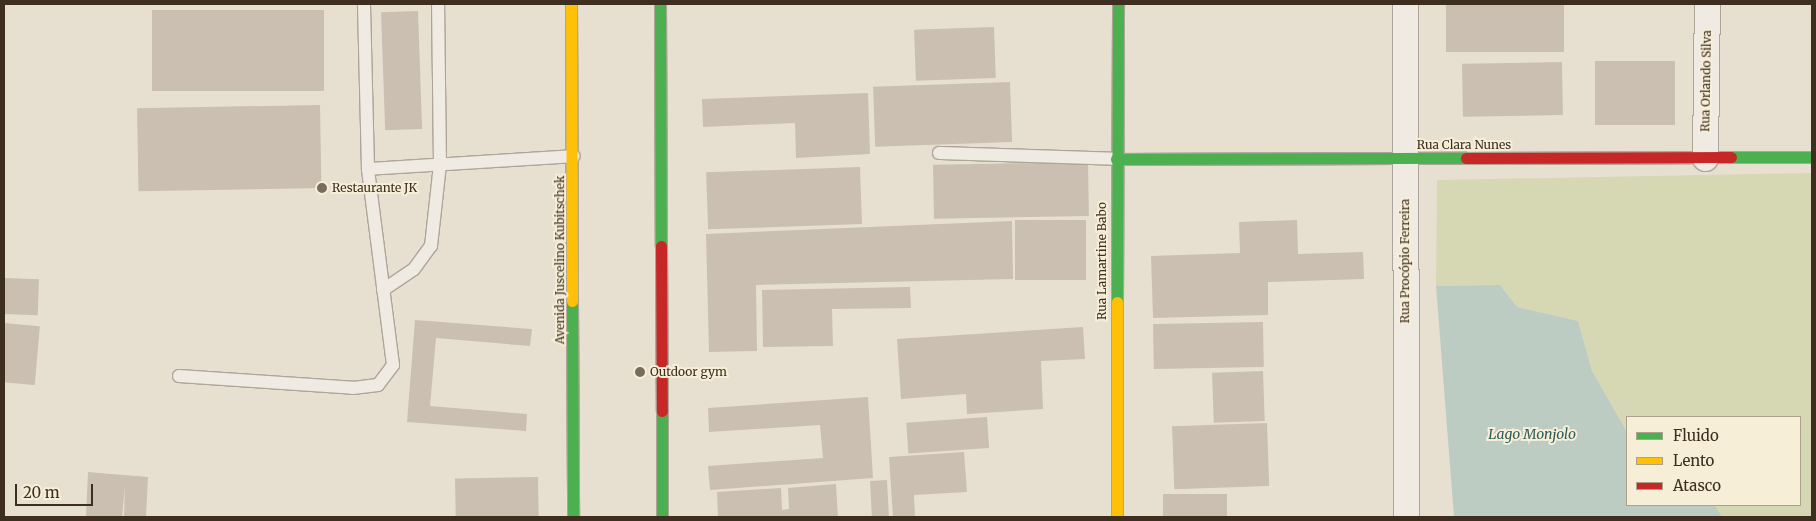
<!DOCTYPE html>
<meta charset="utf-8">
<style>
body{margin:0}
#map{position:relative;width:1816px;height:521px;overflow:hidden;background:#e7e0d1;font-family:Merriweather,serif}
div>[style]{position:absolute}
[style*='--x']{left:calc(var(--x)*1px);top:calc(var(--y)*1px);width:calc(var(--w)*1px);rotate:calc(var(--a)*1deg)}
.green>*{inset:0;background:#d6d7b3}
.water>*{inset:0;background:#bcccc2}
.building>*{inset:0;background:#cbbfb2;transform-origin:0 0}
.roads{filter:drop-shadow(1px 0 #ada599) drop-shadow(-1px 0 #ada599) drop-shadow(0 1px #ada599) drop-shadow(0 -1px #ada599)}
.lane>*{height:12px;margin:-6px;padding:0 6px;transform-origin:6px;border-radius:6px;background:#efebe3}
.street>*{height:25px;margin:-12.5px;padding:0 12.5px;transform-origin:12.5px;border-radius:12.5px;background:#efebe3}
.fast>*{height:11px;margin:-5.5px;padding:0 5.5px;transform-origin:5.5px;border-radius:5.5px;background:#4caf50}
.slow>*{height:11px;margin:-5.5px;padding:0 5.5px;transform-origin:5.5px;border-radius:5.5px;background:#ffc107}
.jam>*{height:11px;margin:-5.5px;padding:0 5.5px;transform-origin:5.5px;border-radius:5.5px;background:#c62828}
.dots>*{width:14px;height:14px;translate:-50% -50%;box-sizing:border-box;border:2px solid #f7eed8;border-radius:50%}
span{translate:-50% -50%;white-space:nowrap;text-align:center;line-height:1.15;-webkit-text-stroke:4px #f7eed8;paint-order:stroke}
.street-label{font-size:12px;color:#3d2e20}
.poi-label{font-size:12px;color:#3d2e20}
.left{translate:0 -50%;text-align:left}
.water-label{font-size:14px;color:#2f5d5a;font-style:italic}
.frame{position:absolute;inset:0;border:5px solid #3d2e20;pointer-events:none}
.legend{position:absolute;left:1626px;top:416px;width:175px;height:90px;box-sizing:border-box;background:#f7eed8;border:1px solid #ada18e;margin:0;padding:6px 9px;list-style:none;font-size:15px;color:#3d2e20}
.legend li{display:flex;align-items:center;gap:10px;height:25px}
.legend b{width:25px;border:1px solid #ada18e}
.scale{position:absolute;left:15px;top:484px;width:78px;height:22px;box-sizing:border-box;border:2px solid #3d2e20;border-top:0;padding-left:6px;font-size:15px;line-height:18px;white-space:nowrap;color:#3d2e20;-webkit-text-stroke:4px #f7eed8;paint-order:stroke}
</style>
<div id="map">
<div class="green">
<div style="clip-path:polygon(1812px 173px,1812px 517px,1722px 517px,1715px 505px,1800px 505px,1800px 417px,1627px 417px,1627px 432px,1592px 371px,1578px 321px,1517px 307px,1500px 285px,1436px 286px,1437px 180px)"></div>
</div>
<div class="water">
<div style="clip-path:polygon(1500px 285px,1517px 307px,1578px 321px,1592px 371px,1627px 432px,1627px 505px,1715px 505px,1722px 517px,1454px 517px,1436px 286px)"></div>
</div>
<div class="building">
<div style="left:1446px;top:4px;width:118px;height:48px"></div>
<div style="left:324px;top:10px;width:81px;height:172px;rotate:90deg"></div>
<div style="left:418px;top:11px;width:118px;height:37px;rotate:88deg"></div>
<div style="left:994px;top:27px;width:51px;height:80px;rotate:88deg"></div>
<div style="left:1675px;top:61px;width:64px;height:80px;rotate:90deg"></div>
<div style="left:1562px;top:62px;width:53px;height:100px;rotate:89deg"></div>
<div style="left:1010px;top:82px;width:60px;height:137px;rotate:88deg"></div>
<div style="clip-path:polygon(868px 93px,870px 154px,796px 158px,795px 123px,703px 127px,702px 99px)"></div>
<div style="left:320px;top:105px;width:83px;height:183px;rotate:89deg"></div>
<div style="left:1088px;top:162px;width:54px;height:155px;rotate:89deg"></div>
<div style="left:860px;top:167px;width:57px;height:154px;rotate:88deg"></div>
<div style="left:1015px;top:220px;width:71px;height:60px"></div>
<div style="clip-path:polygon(1297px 220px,1298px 254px,1363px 252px,1364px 279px,1268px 282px,1268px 315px,1153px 318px,1151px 256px,1240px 253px,1239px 222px)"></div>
<div style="clip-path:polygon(1012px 221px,1013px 279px,756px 285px,757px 351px,709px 352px,706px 234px)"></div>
<div style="left:4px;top:278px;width:35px;height:36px;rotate:2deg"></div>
<div style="clip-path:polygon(910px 287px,911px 308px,832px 309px,833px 346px,763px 347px,762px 290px)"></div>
<div style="clip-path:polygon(415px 320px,532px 329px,530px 346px,436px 338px,430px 406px,527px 414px,526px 431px,407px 422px)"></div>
<div style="left:1263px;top:322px;width:45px;height:110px;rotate:89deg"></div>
<div style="left:4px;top:323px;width:36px;height:59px;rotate:5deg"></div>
<div style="clip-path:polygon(1083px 327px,1085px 359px,1041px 361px,1043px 409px,967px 414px,966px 394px,901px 399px,897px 339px)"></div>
<div style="left:1263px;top:371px;width:50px;height:51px;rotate:88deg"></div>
<div style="clip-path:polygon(868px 397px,873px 478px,710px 490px,708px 466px,823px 458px,820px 425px,709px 432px,708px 408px)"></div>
<div style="left:987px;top:417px;width:31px;height:81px;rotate:86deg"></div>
<div style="left:1267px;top:423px;width:63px;height:95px;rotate:88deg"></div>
<div style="clip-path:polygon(964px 452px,967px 492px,914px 495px,915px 517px,893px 517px,889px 457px)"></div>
<div style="clip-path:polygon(88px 472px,148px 477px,146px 517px,124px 517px,125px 486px,122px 517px,86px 517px)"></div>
<div style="left:538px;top:477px;width:40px;height:83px;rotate:89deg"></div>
<div style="left:887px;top:480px;width:37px;height:17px;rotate:87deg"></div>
<div style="clip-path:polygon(836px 484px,838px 517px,718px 517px,717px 492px,781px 488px,782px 510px,789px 509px,788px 488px)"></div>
<div style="left:1227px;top:494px;width:23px;height:64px;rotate:90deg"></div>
</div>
<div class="roads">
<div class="lane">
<div style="--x:939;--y:153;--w:177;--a:1.9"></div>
<div style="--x:368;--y:169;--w:206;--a:-3.6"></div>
<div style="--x:383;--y:290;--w:37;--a:-34"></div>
<div style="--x:414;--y:269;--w:29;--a:-54"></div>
<div style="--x:431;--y:246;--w:82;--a:-83.7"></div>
<div style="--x:440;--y:164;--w:160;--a:-90.7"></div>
<div style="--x:179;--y:376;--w:174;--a:3.9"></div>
<div style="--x:353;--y:388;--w:25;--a:-7"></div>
<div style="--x:378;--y:385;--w:25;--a:-53"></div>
<div style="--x:393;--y:365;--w:198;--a:-97.3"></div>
<div style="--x:368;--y:169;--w:165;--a:-91.4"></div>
</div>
<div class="street">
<div style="--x:1405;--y:4;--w:513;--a:89.89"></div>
<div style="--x:1705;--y:158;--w:154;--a:-89.3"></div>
</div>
<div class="fast">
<div style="--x:660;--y:4;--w:242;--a:89.8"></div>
<div style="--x:1731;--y:157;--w:81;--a:0"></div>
<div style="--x:1116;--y:159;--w:350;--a:-0.2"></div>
<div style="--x:572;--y:301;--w:216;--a:89.7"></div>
<div style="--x:1117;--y:302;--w:298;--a:-89.8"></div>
<div style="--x:662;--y:411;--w:106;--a:90"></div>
</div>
<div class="slow">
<div style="--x:571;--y:4;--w:297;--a:89.8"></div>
<div style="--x:1117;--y:517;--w:215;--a:-90"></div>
</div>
<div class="jam">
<div style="--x:1466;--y:158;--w:265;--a:-0.2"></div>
<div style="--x:661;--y:246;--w:165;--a:89.7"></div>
</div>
</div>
<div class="dots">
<div style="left:322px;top:188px;background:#786c5e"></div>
<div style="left:640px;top:372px;background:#786c5e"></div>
</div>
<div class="street-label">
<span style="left:1706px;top:81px;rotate:-89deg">Rua Orlando Silva</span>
<span style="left:1464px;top:145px">Rua Clara Nunes</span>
<span style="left:560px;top:260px;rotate:-90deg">Avenida Juscelino Kubitschek</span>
<span style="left:1102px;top:261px;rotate:-90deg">Rua Lamartine Babo</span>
<span style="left:1405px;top:261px;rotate:-90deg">Rua Procópio Ferreira</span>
</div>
<div class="poi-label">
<span class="left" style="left:332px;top:188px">Restaurante JK</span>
<span class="left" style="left:650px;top:372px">Outdoor gym</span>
</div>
<div class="water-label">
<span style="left:1532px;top:434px">Lago Monjolo</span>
</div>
<div class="frame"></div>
<ul class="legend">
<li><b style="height:6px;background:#4caf50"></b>Fluido</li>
<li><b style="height:6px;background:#ffc107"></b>Lento</li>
<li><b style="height:6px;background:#c62828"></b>Atasco</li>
</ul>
<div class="scale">20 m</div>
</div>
